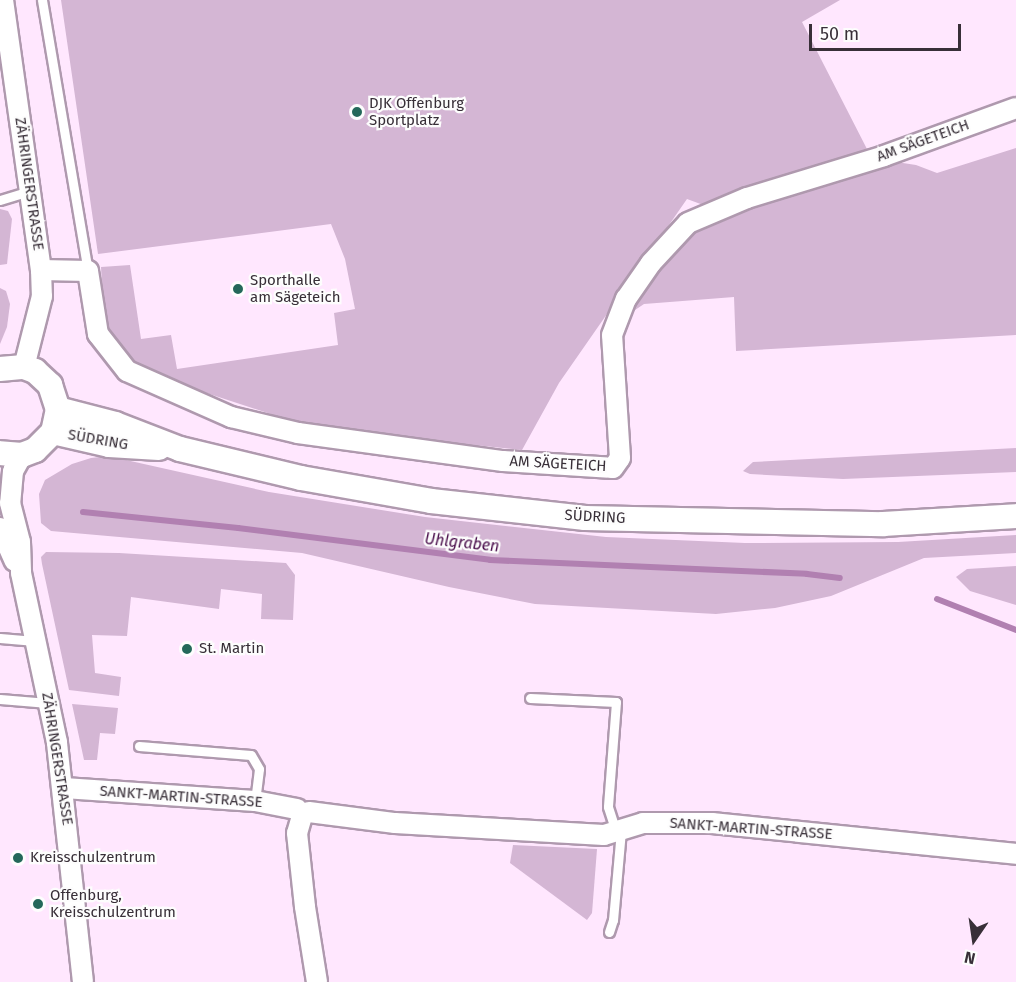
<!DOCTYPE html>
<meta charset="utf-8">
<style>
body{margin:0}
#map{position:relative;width:1016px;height:982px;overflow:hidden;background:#ffe7fe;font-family:"Fira Sans",sans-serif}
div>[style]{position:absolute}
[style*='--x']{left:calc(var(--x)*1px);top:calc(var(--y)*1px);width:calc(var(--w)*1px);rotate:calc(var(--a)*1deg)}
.green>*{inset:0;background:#d4b6d4}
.stream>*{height:6px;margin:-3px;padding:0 3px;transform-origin:3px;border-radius:3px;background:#b180b1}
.roads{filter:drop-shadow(2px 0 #af99ae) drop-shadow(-2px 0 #af99ae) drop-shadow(0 2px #af99ae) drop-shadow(0 -2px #af99ae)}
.service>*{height:9px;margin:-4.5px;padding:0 4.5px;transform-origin:4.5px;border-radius:4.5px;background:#fff}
.minor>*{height:20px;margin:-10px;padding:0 10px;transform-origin:10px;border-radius:10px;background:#fff}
.tertiary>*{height:24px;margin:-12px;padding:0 12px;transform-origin:12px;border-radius:12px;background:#fff}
.dots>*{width:16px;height:16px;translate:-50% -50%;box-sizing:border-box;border:3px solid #fdfdfd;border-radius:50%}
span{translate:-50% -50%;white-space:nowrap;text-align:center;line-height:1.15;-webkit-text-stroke:4.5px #fdfdfd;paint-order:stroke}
.poi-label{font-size:15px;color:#382f38}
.left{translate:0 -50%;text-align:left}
.street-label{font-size:15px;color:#382f38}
.water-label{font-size:16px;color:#470a49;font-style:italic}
.north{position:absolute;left:944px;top:910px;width:60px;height:60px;-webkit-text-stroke:4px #fdfdfd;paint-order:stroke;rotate:193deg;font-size:16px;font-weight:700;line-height:24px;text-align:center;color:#382f38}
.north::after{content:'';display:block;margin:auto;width:21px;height:27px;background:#382f38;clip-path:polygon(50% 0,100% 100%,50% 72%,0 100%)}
.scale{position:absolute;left:809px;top:24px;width:152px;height:27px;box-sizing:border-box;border:3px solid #382f38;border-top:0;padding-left:8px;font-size:18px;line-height:21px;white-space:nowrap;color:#382f38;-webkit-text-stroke:4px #fdfdfd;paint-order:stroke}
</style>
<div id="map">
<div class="green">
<div style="clip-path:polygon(61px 0,840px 0,802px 22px,868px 151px,706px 206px,687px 199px,559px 383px,522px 450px,379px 435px,292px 421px,179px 384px,136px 363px,116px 343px,104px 321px,101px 267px,130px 265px,141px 339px,171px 335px,177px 369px,338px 345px,334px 313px,355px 309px,345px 259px,331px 224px,98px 254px)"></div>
<div style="clip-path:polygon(1016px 148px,1016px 335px,736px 351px,734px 297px,644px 304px,629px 314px,633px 298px,660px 261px,698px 226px,734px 211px,883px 160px,916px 165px,937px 173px)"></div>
<div style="clip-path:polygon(0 209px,8px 211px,12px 219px,7px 264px,0 265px)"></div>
<div style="clip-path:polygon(0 288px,6px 291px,10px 304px,7px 327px,0 344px)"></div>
<div style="clip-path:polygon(1016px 448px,1016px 472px,843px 479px,750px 474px,743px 471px,753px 462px)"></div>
<div style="clip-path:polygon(108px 456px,269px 492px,425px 517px,606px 537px,745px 543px,898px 542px,1016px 535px,1016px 553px,924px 558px,831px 596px,775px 608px,716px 614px,535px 604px,449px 587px,302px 553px,51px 531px,41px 523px,39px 494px,45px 480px,72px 464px,91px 458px)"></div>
<div style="clip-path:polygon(46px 552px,119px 553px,286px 563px,295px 575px,293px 620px,261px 619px,262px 594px,221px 589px,219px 609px,131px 597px,127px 636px,92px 635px,95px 673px,121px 677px,119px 696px,69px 690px,42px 564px,41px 557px)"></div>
<div style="clip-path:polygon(1016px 566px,1016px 605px,970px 591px,956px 577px,967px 569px)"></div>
<div style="clip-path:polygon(72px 704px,118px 708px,115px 734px,100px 733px,97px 760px,84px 760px)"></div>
<div style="clip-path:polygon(513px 845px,597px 849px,592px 913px,587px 920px,510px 863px)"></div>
</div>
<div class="stream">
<div style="--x:83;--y:512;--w:156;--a:5.9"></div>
<div style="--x:238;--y:528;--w:254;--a:7.2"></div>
<div style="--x:490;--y:560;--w:317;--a:2.5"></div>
<div style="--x:807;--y:574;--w:33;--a:7"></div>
<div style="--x:937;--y:599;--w:85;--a:21.4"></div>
</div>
<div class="roads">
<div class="service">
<div style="--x:42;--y:0;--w:275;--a:80.4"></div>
<div style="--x:0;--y:200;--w:30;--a:-17"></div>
<div style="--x:0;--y:638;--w:35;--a:5"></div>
<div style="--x:530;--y:698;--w:86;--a:2.7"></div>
<div style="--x:616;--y:702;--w:105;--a:94.4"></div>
<div style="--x:608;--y:807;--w:25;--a:72"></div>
<div style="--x:0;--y:699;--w:48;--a:4.8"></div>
<div style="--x:139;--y:746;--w:112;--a:4.6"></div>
<div style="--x:251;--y:755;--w:16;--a:60"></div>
<div style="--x:259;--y:769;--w:32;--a:97"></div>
<div style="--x:609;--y:932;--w:13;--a:-72"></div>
<div style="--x:613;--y:920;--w:90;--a:-84.9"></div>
</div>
<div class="minor">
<div style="--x:3;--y:0;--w:273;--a:82"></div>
<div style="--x:41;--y:270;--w:26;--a:88"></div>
<div style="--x:42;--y:296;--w:73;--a:104.2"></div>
<div style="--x:41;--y:270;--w:47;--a:1.2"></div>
<div style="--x:88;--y:271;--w:64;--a:81"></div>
<div style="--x:98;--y:334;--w:47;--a:51.9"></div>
<div style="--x:127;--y:371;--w:114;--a:23.9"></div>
<div style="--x:231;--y:417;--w:69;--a:13.4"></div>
<div style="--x:298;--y:433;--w:207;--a:7.8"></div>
<div style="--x:503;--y:461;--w:110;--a:3.6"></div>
<div style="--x:613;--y:468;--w:12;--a:-55"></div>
<div style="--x:620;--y:458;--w:123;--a:-93.7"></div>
<div style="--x:612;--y:335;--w:39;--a:-69"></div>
<div style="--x:626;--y:299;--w:44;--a:-55.2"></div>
<div style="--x:651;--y:263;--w:54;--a:-47.2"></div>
<div style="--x:688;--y:223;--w:64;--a:-23"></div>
<div style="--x:747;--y:198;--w:143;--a:-17"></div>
<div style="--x:884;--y:156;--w:140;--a:-20"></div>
<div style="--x:22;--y:455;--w:18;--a:119"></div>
<div style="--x:13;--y:471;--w:32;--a:95"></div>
<div style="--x:10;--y:503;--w:40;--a:75.6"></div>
<div style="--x:20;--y:542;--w:31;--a:88"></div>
<div style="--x:21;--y:573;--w:174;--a:78"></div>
<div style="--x:57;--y:743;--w:240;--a:83.8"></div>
<div style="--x:0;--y:528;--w:36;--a:66"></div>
<div style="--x:64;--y:788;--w:191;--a:3.9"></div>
<div style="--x:255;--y:801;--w:43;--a:10.8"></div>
<div style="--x:309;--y:812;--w:87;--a:7.3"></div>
<div style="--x:395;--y:823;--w:209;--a:3.3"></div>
<div style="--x:604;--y:835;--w:41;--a:-17.1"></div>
<div style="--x:643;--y:823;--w:69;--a:0"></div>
<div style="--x:712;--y:823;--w:306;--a:5.8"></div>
<div style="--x:302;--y:816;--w:18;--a:106"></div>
<div style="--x:297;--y:833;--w:74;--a:83.8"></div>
<div style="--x:305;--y:907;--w:76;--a:80.9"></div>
</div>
<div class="tertiary">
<div style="--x:0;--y:369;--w:24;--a:-5"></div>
<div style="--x:24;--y:367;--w:12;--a:20"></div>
<div style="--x:35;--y:371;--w:21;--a:43"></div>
<div style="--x:50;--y:385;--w:25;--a:72"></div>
<div style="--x:58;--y:409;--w:24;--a:102"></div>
<div style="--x:53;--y:432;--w:25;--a:135"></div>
<div style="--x:35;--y:450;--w:14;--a:159"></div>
<div style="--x:22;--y:455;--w:22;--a:-175"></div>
<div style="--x:58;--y:409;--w:59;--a:14.7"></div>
<div style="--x:115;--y:424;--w:70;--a:21"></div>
<div style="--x:180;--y:449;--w:124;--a:13.5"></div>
<div style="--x:301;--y:478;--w:132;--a:10"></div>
<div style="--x:431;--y:501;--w:155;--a:6.3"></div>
<div style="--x:585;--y:518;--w:298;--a:1.2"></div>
<div style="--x:883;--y:524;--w:133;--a:-3.4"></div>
<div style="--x:53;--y:432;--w:57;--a:13.1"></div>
<div style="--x:109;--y:445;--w:50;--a:3.4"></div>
</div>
</div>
<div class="dots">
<div style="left:357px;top:112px;background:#24685a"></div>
<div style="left:238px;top:289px;background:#24685a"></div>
<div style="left:187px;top:649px;background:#24685a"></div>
<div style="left:18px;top:858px;background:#24685a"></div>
<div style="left:38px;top:904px;background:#24685a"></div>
</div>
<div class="poi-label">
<span class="left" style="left:369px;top:112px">DJK Offenburg<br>Sportplatz</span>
<span class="left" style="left:250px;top:289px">Sporthalle<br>am Sägeteich</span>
<span class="left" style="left:199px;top:649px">St. Martin</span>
<span class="left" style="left:30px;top:858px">Kreisschulzentrum</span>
<span class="left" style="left:50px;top:904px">Offenburg,<br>Kreisschulzentrum</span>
</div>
<div class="street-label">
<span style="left:923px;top:141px;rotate:-20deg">AM SÄGETEICH</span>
<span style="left:29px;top:184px;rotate:82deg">ZÄHRINGERSTRASSE</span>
<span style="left:98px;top:440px;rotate:10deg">SÜDRING</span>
<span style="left:558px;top:464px;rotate:3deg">AM SÄGETEICH</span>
<span style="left:595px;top:517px;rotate:3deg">SÜDRING</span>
<span style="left:57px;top:759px;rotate:81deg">ZÄHRINGERSTRASSE</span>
<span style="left:181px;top:797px;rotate:4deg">SANKT-MARTIN-STRASSE</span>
<span style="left:751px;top:829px;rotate:4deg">SANKT-MARTIN-STRASSE</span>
</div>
<div class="water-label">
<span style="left:462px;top:543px;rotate:6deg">Uhlgraben</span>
</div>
<div class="north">N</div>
<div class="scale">50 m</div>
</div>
